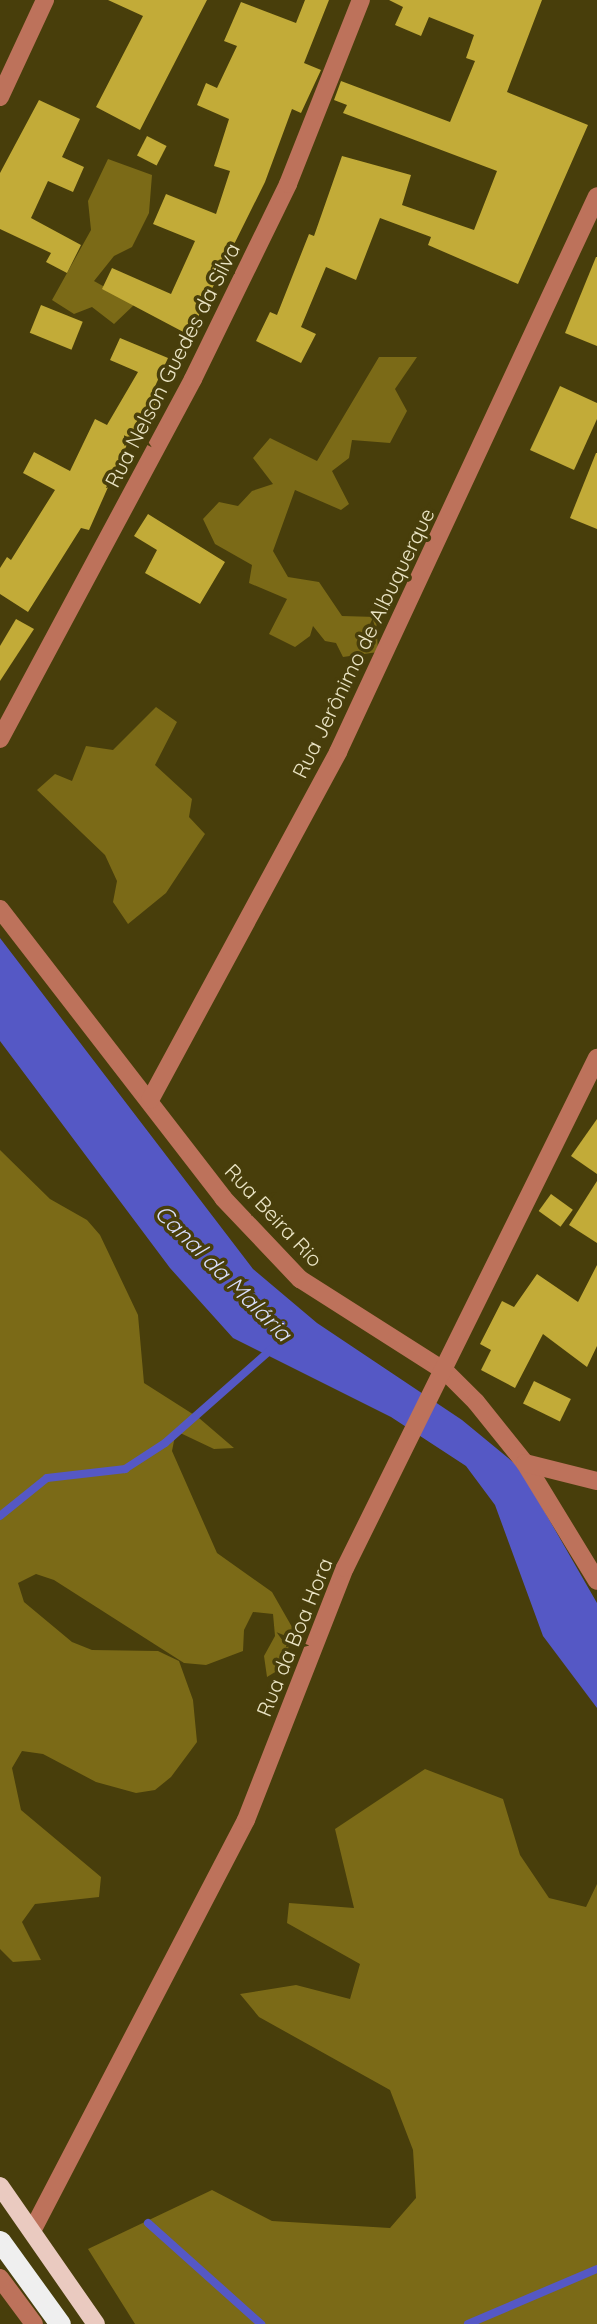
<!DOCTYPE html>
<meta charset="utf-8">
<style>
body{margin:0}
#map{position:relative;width:597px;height:2324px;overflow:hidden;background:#483e0b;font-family:Quicksand,sans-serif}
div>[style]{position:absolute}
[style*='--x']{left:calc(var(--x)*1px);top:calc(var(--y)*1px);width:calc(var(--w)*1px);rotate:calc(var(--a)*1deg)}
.forest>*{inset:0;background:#7b6a17}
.water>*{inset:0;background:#5558c5}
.stream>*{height:8px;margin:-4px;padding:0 4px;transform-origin:4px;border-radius:4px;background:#5558c5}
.building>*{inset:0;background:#c2ab38;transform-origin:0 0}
.minor>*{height:18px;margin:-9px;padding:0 9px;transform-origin:9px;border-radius:9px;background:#bd725b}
.major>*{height:18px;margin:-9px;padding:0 9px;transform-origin:9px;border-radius:9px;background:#eacac0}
.highway>*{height:21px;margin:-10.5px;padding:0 10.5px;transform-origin:10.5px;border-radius:10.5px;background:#efefef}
span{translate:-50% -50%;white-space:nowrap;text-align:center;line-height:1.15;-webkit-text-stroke:7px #483e0b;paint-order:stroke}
.street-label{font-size:21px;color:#eae4c4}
.water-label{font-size:23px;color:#d9defb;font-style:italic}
</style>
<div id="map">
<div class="forest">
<div style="clip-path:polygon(108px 159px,152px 175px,149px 213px,132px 247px,114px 256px,94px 281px,135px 304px,114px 324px,92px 307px,74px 314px,52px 300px,91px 230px,88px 201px)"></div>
<div style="clip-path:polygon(379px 357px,417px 357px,395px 389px,407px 411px,399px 426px,390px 443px,352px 440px,349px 458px,332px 471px,349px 504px,341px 510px,295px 490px,273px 551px,288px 577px,319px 582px,342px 616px,376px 617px,378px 652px,343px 657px,336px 643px,325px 641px,313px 626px,310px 636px,295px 647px,269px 634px,287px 599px,249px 583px,252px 565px,215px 544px,203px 519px,219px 502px,238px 506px,252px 491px,273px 484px,253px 458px,270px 438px,317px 461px)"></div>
<div style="clip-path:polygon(156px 707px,177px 722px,155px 765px,192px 799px,189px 817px,205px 834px,166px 893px,128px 924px,113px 902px,117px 881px,105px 855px,37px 790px,55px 774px,72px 781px,86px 746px,113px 750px)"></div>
<div style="clip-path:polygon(0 1150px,50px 1199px,87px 1220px,100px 1235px,138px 1315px,144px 1383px,199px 1418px,234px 1448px,214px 1449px,176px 1431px,172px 1451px,217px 1553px,272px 1592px,292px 1627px,285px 1666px,267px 1677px,264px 1656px,275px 1636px,273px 1614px,253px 1612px,244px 1630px,243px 1651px,206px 1665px,184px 1663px,54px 1580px,36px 1574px,18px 1583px,24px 1602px,72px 1642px,92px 1650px,158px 1651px,179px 1661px,193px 1700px,197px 1742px,171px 1777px,155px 1790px,136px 1793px,96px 1782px,43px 1754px,22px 1751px,12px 1768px,21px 1810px,101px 1877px,99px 1897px,35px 1904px,22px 1922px,41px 1960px,13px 1962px,0 1949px)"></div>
<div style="clip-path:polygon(425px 1769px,503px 1799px,520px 1855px,549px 1898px,586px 1907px,597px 1884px,597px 2324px,135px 2324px,88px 2249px,212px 2190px,272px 2221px,390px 2228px,416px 2198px,413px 2150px,390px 2090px,259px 2017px,240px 1994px,296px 1985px,350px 1999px,360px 1964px,287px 1923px,289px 1903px,354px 1908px,335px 1829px)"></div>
</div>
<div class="water">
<div style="clip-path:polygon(0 938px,253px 1269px,317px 1323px,462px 1420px,519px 1467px,597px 1603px,597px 1708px,543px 1636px,495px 1505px,466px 1466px,391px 1417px,233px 1338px,170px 1268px,0 1041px)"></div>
</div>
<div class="stream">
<div style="--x:0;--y:1516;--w:60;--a:-39"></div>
<div style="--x:47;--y:1478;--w:79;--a:-6.6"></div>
<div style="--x:125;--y:1469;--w:48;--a:-33"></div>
<div style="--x:165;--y:1443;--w:147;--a:-41.4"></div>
<div style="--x:148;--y:2223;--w:152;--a:41.8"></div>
<div style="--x:468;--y:2324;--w:140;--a:-23.1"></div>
</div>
<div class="building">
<div style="clip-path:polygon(108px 0,207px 0,140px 130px,96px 107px,143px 16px)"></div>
<div style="clip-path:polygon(305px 0,329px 0,304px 63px,321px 70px,301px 113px,292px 109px,265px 182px,189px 335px,102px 289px,112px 268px,171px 294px,195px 241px,153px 224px,166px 194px,216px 214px,230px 171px,214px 166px,229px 119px,197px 105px,206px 83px,217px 88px,237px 46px,224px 41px,241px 2px,296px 23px)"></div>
<div style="clip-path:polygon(389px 0,542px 0,507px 92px,588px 125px,518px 284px,428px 245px,431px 237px,380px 218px,356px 280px,326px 267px,301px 327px,316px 334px,301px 363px,256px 341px,270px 312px,277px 315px,309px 234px,314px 236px,342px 156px,411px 175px,402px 205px,474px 230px,497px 171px,343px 113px,347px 105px,334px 100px,341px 81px,450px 122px,475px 61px,466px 58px,474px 35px,429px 17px,421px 36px,395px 25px,403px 7px)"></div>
<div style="clip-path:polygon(39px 100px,80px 119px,62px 157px,84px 167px,73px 192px,48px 181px,31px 218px,81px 245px,67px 273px,46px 262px,51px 253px,0 229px,0 173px)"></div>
<div style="left:147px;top:136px;width:22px;height:22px;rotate:27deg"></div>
<div style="clip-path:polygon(596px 257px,597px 257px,597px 346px,565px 333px)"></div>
<div style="left:41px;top:305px;width:45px;height:30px;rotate:22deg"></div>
<div style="clip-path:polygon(120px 338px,168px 358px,151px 395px,158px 399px,148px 416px,141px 413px,89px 530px,81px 528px,28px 612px,0 594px,0 568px,7px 557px,11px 560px,55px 490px,23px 473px,34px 452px,70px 471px,95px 419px,107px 425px,138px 372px,110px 360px)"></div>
<div style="clip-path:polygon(560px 386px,597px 403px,597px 419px,574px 470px,530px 450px)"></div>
<div style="clip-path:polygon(596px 453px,597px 453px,597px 529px,570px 518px)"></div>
<div style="clip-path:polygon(148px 514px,225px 562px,200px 604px,145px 573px,157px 550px,134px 536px)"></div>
<div style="clip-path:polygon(16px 619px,34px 629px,0 681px,0 646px)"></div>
<div style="clip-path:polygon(597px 1119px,597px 1174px,571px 1156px)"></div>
<div style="clip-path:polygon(597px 1181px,597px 1243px,569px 1225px)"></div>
<div style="left:551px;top:1194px;width:27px;height:21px;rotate:36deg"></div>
<div style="clip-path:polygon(597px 1265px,597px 1346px,587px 1367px,543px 1334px,515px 1388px,481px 1370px,491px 1350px,480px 1344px,502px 1301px,514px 1307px,537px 1274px,578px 1302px)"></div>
<div style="left:534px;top:1381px;width:41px;height:25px;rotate:26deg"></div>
</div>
<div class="minor">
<div style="--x:0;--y:97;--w:107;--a:-65.1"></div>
<div style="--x:0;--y:739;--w:408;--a:-61.8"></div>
<div style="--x:193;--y:379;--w:217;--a:-64"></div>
<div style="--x:288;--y:184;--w:198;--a:-68.4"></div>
<div style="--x:0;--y:909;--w:365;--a:52.3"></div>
<div style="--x:223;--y:1198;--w:112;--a:46.5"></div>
<div style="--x:300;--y:1279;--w:173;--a:32.5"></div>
<div style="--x:446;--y:1372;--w:42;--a:45"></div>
<div style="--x:476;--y:1402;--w:78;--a:51.2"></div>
<div style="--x:525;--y:1463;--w:138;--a:58.6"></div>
<div style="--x:150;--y:1100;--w:396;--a:-61.6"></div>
<div style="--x:338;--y:752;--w:613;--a:-65.02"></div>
<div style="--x:525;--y:1463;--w:74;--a:14"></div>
<div style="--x:32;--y:2231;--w:463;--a:-62.5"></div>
<div style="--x:246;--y:1820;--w:271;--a:-68.6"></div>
<div style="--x:345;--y:1568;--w:569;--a:-63.71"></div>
<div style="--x:0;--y:2278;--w:57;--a:53.5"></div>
</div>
<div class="major">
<div style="--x:0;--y:2186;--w:168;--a:55.2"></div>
</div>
<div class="highway">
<div style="--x:0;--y:2241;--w:102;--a:54.1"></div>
</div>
<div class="street-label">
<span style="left:172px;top:365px;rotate:-63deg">Rua Nelson Guedes da Silva</span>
<span style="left:363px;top:643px;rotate:-64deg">Rua Jerônimo de Albuquerque</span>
<span style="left:274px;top:1215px;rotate:47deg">Rua Beira Rio</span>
<span style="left:294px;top:1637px;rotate:-68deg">Rua da Boa Hora</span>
</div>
<div class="water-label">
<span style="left:223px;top:1273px;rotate:45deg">Canal da Malária</span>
</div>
</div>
